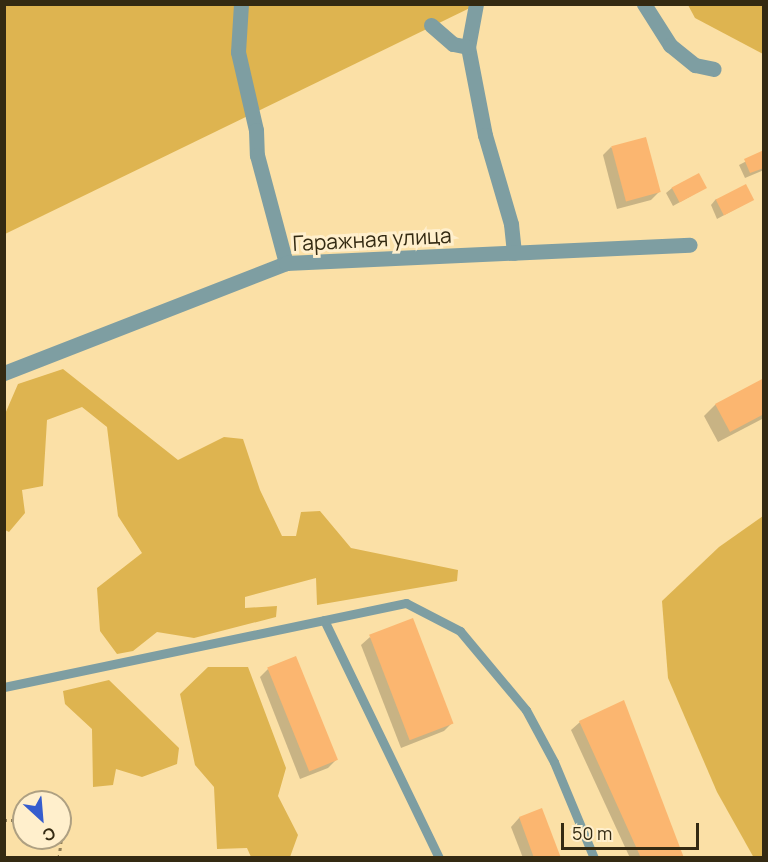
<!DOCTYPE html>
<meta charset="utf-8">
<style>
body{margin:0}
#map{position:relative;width:768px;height:862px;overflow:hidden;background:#fbe0a6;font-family:Manrope,sans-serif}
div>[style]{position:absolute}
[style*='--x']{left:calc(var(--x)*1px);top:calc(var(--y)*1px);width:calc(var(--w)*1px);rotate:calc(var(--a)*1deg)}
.green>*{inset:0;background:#deb450}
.shadow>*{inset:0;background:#0003}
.building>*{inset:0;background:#fbb670;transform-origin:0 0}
.path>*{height:3px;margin-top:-1.5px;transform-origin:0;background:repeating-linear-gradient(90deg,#928058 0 3px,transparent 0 7.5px)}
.service>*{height:9px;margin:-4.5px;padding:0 4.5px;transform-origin:4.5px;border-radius:4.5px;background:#7e9ea2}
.minor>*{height:15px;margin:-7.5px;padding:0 7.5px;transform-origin:7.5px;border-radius:7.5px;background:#7e9ea2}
span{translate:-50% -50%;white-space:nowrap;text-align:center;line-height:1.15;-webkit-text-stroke:6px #ffefcc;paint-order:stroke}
.street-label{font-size:21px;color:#342a12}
.frame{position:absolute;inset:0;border:6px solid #342a12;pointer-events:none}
.north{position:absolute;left:12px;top:790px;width:60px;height:60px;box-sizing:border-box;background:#ffefcc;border:2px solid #aea082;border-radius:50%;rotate:154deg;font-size:16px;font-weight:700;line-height:24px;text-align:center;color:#342a12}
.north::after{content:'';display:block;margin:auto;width:21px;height:27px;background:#365dce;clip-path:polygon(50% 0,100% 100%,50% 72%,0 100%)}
.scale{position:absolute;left:561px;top:823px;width:138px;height:27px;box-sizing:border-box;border:3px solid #342a12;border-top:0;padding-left:8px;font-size:18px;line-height:21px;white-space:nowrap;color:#342a12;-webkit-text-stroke:4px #ffefcc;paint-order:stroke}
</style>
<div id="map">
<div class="green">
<div style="clip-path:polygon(5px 5px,476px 5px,5px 234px)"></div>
<div style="clip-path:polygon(688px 5px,763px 5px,763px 54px,695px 18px)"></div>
<div style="clip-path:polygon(63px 369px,178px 460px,224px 437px,243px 439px,260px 490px,282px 536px,296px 536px,301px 512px,320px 511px,351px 548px,458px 570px,457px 581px,317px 605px,316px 578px,245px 597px,245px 608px,277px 606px,276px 617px,194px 638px,157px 632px,133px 651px,117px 654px,100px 631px,97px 588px,142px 553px,118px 516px,107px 427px,82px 407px,47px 420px,43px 486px,22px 490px,25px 513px,9px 532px,5px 530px,5px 414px,18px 384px)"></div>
<div style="clip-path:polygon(763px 516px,764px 857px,754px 858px,717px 792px,668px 678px,662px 601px,719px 547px)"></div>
<div style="clip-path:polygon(208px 667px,248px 667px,286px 768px,278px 796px,298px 835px,290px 857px,251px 857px,247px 848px,217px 849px,214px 787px,195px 765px,180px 694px)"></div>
<div style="clip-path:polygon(109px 680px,179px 748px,177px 764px,142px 777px,116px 769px,113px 785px,93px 787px,92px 729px,65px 704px,63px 691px)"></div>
</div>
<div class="shadow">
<div style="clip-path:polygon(611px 147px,659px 192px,651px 200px,617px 209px,603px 155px)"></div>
<div style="clip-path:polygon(764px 152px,764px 170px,745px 178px,739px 165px)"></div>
<div style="clip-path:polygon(672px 188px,705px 188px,673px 206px,666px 193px)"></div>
<div style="clip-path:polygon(716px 199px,752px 200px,717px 219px,711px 205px)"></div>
<div style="clip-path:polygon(764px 379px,764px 418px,718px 442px,704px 416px,715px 405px)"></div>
<div style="clip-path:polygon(370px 637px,452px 723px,444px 731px,401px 748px,361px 645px)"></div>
<div style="clip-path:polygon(268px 669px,336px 760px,328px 768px,300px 779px,260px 677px)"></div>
<div style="clip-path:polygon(580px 722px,682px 858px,630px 858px,571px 730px)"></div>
<div style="clip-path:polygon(541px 810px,559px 858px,523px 858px,511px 827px,519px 818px)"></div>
</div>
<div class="building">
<div style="left:646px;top:137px;width:57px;height:36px;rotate:75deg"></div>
<div style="clip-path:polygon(764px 150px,764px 168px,750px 173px,744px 159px)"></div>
<div style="left:699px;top:173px;width:17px;height:31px;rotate:62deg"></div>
<div style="left:746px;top:184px;width:18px;height:34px;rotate:63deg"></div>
<div style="clip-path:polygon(764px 378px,764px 414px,730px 432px,715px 404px)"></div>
<div style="left:413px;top:618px;width:113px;height:47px;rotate:69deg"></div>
<div style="left:296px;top:656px;width:112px;height:31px;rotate:68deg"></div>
<div style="clip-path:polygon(624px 700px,684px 858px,641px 858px,579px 721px)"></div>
<div style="clip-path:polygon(542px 808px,561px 858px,534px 858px,519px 817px)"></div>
</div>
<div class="path">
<div style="--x:4;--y:820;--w:20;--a:0"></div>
<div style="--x:59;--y:858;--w:38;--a:-83"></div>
<div style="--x:64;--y:820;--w:4;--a:180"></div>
</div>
<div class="service">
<div style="--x:324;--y:620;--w:264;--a:64.2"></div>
<div style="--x:4;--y:687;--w:411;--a:-11.8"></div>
<div style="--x:406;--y:603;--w:61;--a:27.4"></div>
<div style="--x:460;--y:631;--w:103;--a:50.1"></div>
<div style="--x:526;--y:710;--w:59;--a:61.7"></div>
<div style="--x:554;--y:762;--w:104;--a:67.4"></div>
</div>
<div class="minor">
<div style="--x:241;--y:4;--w:48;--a:93.6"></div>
<div style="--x:238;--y:52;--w:80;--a:77"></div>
<div style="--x:256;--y:130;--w:25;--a:88"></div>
<div style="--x:257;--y:155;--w:112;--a:75"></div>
<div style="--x:476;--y:4;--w:44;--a:100.5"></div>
<div style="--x:468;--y:47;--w:90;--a:79.1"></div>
<div style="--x:485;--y:135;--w:93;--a:73.7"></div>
<div style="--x:511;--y:224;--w:29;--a:84"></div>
<div style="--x:644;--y:4;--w:49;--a:57.6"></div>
<div style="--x:670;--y:45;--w:32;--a:39"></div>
<div style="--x:695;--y:65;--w:19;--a:12"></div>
<div style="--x:431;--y:25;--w:29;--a:41"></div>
<div style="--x:453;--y:44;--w:15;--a:11"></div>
<div style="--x:4;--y:373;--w:303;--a:-21.3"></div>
<div style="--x:286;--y:263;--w:404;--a:-2.6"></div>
</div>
<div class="street-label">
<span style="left:372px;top:239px;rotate:-3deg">Гаражная улица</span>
</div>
<div class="frame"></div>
<div class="north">С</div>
<div class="scale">50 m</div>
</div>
